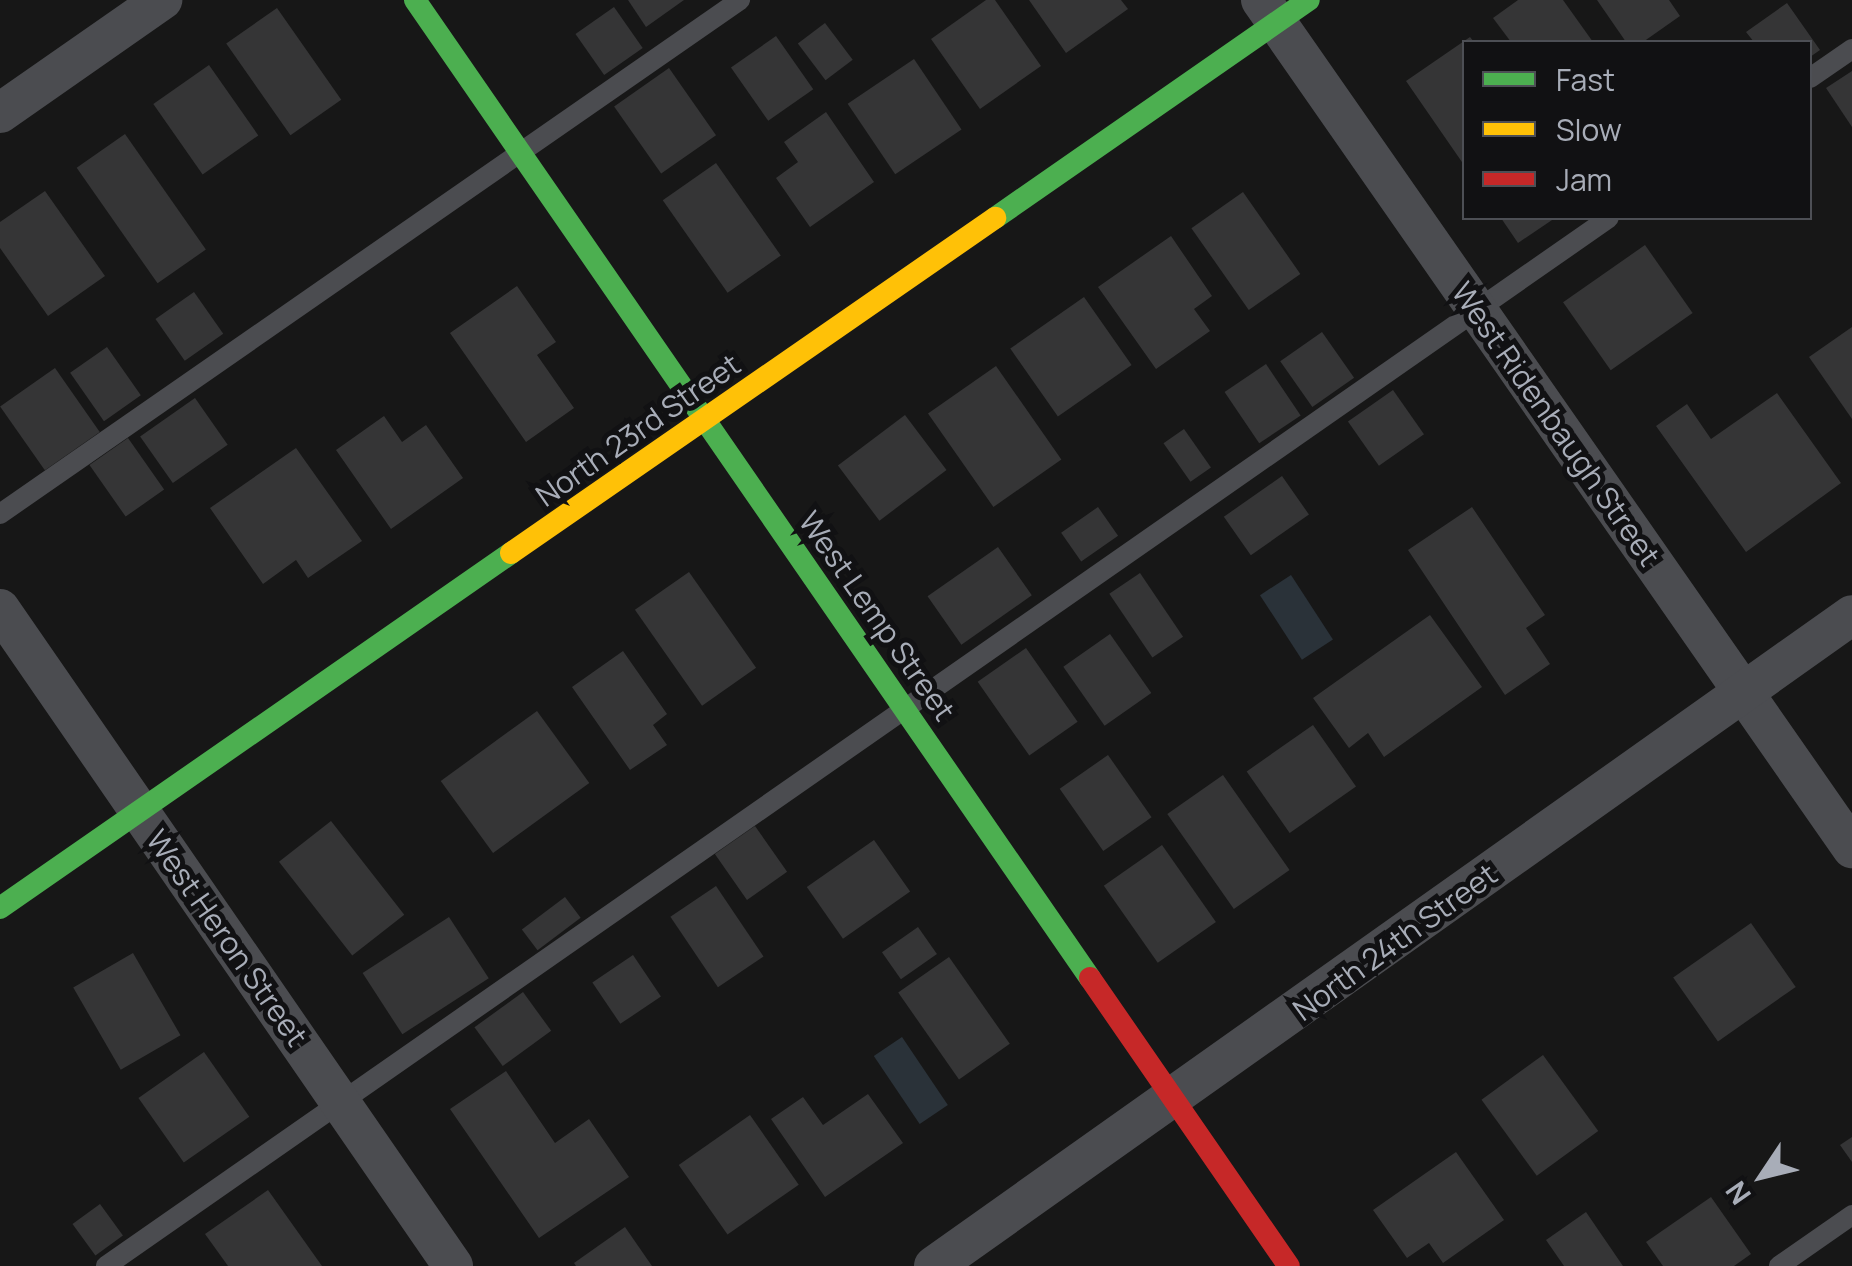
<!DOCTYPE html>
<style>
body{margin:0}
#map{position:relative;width:1852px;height:1266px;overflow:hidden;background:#171717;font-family:Manrope,sans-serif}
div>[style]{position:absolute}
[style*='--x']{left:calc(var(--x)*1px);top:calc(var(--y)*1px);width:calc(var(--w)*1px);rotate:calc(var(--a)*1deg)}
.water>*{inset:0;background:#2a3239;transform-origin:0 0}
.building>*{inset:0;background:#353536;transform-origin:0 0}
.lane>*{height:20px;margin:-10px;padding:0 10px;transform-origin:10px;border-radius:10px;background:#4b4c50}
.street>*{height:40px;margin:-20px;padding:0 20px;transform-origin:20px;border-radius:20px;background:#4b4c50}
.fast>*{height:22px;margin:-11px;padding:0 11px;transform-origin:11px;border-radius:11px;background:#4caf50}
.slow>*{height:22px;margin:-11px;padding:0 11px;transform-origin:11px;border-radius:11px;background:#ffc107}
.jam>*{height:22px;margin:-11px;padding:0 11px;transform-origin:11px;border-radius:11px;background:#c62828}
span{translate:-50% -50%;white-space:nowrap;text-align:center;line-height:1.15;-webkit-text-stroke:10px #111113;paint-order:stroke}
.street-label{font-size:30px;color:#a8adb8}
.legend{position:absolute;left:1462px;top:40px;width:350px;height:180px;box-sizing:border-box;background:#111113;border:2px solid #4d4f55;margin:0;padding:12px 18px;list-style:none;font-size:30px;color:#a8adb8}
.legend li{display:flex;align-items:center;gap:20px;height:50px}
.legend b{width:50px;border:2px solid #4d4f55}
.north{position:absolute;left:1712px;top:1126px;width:100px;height:100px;-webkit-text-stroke:8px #111113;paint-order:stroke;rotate:235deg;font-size:28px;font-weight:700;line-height:40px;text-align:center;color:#a8adb8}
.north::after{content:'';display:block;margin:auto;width:35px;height:45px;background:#a8adb8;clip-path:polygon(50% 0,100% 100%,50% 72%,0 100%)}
</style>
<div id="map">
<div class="water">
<div style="left:1291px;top:575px;width:77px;height:37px;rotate:57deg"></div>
<div style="left:902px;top:1037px;width:82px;height:34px;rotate:56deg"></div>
</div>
<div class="building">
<div style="clip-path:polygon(628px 0,684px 0,646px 27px)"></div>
<div style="clip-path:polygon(986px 0,995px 0,1041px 66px,980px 109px,931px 39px)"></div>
<div style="clip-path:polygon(1029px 0,1121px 0,1128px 9px,1066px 53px)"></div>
<div style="clip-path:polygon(1518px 0,1563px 0,1593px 42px,1511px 42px,1493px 18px)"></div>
<div style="clip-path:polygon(1597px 0,1669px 0,1680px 16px,1643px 42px,1626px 42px)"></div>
<div style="clip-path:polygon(1787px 3px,1820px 50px,1810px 57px,1810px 42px,1754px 42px,1746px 32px)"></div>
<div style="left:614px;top:7px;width:50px;height:47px;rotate:55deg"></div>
<div style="left:277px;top:8px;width:112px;height:62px;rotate:55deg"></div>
<div style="left:825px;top:23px;width:46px;height:34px;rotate:53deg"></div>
<div style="left:776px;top:36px;width:65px;height:55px;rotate:55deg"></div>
<div style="clip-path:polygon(1470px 37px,1474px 42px,1464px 42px,1464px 165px,1406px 81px)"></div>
<div style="left:914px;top:59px;width:85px;height:80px;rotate:56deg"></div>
<div style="left:209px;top:65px;width:86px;height:68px;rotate:55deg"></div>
<div style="left:669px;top:68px;width:82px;height:67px;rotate:55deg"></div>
<div style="clip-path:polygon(1852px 71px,1852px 127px,1826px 88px)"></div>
<div style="clip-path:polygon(826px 112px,874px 182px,810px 227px,776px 178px,798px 162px,784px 142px)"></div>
<div style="left:125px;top:134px;width:141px;height:59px;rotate:55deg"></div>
<div style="left:716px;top:163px;width:113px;height:65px;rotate:55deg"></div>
<div style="clip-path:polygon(45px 191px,105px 276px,48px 316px,0 248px,0 222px)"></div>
<div style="left:1243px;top:192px;width:100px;height:63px;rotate:55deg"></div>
<div style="clip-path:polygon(1501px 218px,1555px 218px,1518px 243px)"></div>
<div style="clip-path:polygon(1171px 236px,1212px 296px,1194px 309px,1210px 331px,1156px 369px,1098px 287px)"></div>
<div style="left:1645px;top:245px;width:83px;height:100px;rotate:55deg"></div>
<div style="clip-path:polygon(517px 286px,556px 342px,537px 355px,574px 408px,526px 442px,450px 333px)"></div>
<div style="left:194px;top:292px;width:51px;height:47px;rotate:55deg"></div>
<div style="left:1084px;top:297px;width:83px;height:90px;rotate:55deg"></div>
<div style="clip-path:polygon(1852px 327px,1852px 419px,1809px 357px)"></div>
<div style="left:1322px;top:332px;width:56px;height:51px;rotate:55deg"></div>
<div style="left:107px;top:347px;width:59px;height:45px;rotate:55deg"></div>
<div style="left:1266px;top:364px;width:62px;height:50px;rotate:56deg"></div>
<div style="left:996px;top:366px;width:114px;height:83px;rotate:55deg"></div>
<div style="left:55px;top:368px;width:78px;height:67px;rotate:55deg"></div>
<div style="left:1393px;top:390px;width:54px;height:55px;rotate:55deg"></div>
<div style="clip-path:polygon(1777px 393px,1841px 483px,1746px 552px,1656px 426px,1687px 404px,1711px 439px)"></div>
<div style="left:195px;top:398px;width:57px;height:67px;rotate:55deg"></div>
<div style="left:905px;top:415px;width:69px;height:84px;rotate:53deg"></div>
<div style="clip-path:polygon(384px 416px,402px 442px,426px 425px,463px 478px,391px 529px,336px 450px)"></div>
<div style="left:1184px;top:429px;width:47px;height:25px;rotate:55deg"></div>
<div style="left:128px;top:438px;width:63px;height:47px;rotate:55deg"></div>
<div style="clip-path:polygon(296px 448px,362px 541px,308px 578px,296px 560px,263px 584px,210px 508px)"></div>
<div style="left:1282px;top:476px;width:47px;height:71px;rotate:55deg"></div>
<div style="left:1098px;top:507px;width:35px;height:45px;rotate:55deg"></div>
<div style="clip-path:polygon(1472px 507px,1545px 615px,1526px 628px,1550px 664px,1505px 695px,1408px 550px)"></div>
<div style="left:998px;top:547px;width:59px;height:86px;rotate:55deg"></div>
<div style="left:689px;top:572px;width:117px;height:66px;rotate:55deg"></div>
<div style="left:1140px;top:573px;width:77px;height:37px;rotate:56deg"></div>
<div style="clip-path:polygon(1430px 615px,1482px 687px,1384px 757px,1368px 733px,1349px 748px,1313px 698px)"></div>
<div style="left:1110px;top:634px;width:72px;height:57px;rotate:55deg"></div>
<div style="left:1026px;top:648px;width:90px;height:59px;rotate:55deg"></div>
<div style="clip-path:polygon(623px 651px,667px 714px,653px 725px,667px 745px,630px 770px,572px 687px)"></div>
<div style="left:537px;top:711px;width:89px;height:119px;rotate:54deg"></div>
<div style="left:1313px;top:725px;width:75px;height:81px;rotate:55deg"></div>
<div style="left:1108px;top:755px;width:76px;height:59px;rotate:55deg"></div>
<div style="left:1223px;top:775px;width:116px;height:68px;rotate:55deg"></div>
<div style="left:331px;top:821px;width:119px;height:66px;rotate:52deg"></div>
<div style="left:755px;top:826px;width:56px;height:49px;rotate:55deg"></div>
<div style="left:874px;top:840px;width:63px;height:82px;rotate:55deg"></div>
<div style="left:1162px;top:845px;width:94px;height:71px;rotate:55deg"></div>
<div style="left:716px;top:886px;width:85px;height:55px;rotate:56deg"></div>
<div style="left:565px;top:897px;width:26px;height:54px;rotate:53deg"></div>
<div style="left:449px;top:917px;width:73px;height:103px;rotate:57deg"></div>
<div style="left:1751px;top:923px;width:78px;height:95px;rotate:55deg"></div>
<div style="left:918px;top:927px;width:33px;height:44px;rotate:55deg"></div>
<div style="left:133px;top:953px;width:95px;height:69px;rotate:60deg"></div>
<div style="left:633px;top:955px;width:50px;height:49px;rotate:56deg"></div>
<div style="left:949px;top:957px;width:106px;height:62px;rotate:55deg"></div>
<div style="left:523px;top:992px;width:48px;height:60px;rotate:54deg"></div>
<div style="left:204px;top:1052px;width:79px;height:80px;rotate:55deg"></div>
<div style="left:1543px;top:1055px;width:94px;height:76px;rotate:54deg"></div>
<div style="clip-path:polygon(506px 1071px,555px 1143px,589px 1119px,629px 1177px,539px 1238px,450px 1109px)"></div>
<div style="clip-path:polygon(868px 1094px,903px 1143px,825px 1197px,771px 1119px,803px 1097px,823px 1125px)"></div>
<div style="left:750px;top:1115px;width:85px;height:87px;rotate:55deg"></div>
<div style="clip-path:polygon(1852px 1137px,1852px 1162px,1840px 1145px)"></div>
<div style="clip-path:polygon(1456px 1152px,1504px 1220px,1443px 1263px,1429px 1243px,1407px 1258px,1373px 1210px)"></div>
<div style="clip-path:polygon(268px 1190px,322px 1266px,228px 1266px,205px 1234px)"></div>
<div style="clip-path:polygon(1711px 1197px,1751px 1254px,1734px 1266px,1663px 1266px,1646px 1242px)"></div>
<div style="left:100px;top:1204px;width:39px;height:34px;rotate:54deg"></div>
<div style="clip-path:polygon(1586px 1212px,1623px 1266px,1564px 1266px,1546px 1240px)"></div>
<div style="clip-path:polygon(625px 1227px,652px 1266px,576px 1266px,574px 1263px)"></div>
</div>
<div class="lane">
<div style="--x:1810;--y:78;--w:51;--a:-34.6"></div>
<div style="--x:0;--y:514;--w:901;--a:-34.78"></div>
<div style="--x:106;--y:1266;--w:1832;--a:-34.89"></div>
<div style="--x:1779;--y:1266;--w:89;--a:-34.9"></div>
</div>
<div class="street">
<div style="--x:1261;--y:0;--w:1034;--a:55.13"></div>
<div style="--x:0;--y:113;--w:198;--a:-34.9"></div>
<div style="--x:0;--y:609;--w:798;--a:55.41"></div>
<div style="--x:934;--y:1266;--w:1125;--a:-35.34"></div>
</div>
<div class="fast">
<div style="--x:415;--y:0;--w:1188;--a:55.39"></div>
<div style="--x:995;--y:218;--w:382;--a:-34.8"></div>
<div style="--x:0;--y:908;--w:622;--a:-34.79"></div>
</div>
<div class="slow">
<div style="--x:511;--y:553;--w:589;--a:-34.69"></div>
</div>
<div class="jam">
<div style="--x:1090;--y:978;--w:350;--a:55.4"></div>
</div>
<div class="street-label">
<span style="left:1556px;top:424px;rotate:55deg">West Ridenbaugh Street</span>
<span style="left:638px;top:430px;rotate:-35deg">North 23rd Street</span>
<span style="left:877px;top:616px;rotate:55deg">West Lemp Street</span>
<span style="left:227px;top:938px;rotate:55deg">West Heron Street</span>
<span style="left:1395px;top:942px;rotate:-36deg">North 24th Street</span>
</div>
<ul class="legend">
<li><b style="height:12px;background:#4caf50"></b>Fast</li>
<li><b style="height:12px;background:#ffc107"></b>Slow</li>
<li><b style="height:12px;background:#c62828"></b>Jam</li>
</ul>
<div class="north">N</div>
</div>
